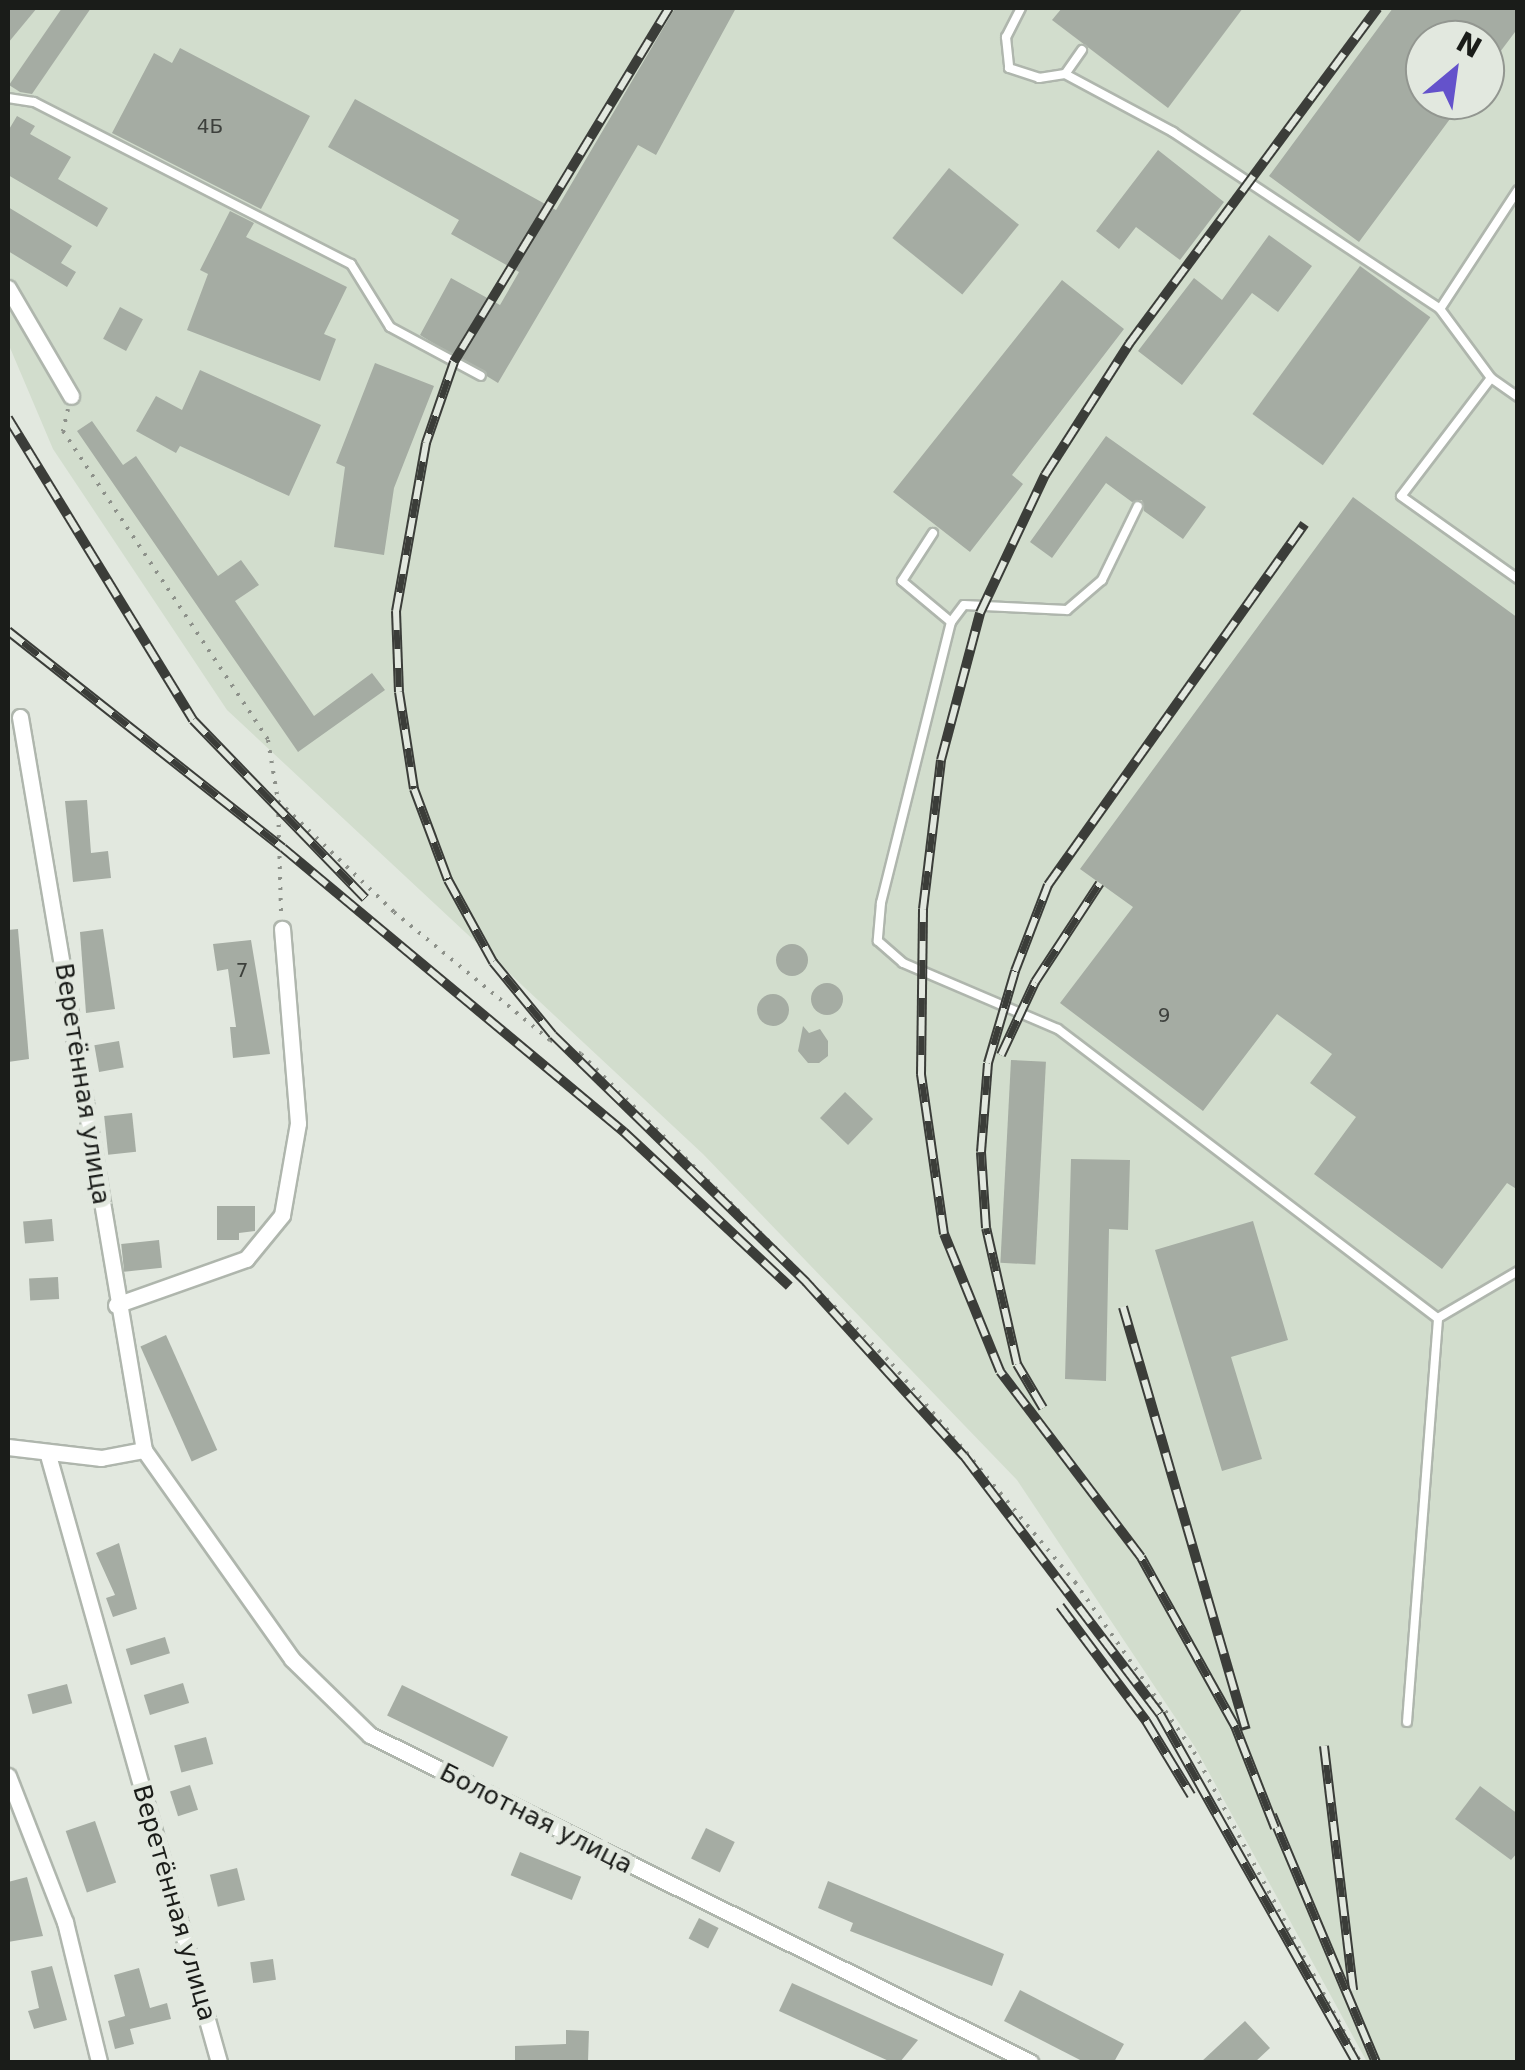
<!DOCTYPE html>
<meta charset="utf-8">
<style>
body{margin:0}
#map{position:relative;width:1525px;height:2070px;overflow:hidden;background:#e2e8df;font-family:"DejaVu Sans",sans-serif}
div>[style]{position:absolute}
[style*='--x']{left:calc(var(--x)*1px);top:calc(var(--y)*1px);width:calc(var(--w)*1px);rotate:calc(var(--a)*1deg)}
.built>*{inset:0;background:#d2ddcd}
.building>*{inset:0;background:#a5aca3;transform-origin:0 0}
.round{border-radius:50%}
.path>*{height:4px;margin-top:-2px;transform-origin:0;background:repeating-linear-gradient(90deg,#8d918a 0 2.5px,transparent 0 10.5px)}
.roads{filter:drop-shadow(2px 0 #afb6ad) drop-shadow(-2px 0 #afb6ad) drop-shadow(0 2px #afb6ad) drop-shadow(0 -2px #afb6ad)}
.service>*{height:8px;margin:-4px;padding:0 4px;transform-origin:4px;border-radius:4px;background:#fff}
.minor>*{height:15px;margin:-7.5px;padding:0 7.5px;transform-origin:7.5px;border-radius:7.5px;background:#fff}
.rail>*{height:10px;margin-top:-5px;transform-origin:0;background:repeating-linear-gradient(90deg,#e2e8df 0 19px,#3b3d39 0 38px);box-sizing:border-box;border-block:2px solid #3b3d39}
span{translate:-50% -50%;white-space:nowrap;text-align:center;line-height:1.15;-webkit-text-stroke:10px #e2e8df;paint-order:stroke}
.number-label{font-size:20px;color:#3d403c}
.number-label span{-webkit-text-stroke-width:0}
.street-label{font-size:25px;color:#1a1c19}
.frame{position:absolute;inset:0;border:10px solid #1a1c19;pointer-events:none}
.north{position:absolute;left:1405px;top:20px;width:100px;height:100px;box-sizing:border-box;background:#e2e8df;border:2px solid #929690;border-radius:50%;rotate:29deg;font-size:28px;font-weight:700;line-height:40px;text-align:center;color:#1a1c19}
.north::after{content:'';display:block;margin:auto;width:35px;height:45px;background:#6452cb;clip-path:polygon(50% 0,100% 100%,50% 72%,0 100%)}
</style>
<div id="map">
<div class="built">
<div style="clip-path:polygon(evenodd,8px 8px,1517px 8px,1517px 2062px,1367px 2062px,1195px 1747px,1017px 1480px,703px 1154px,227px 710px,53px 449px,8px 343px,8px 8px,1425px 40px,1485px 40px,1485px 100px,1425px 100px,1425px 40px)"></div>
</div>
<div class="building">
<div style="clip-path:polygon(8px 8px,37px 8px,8px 43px)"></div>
<div style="clip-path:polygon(62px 8px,91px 8px,32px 94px,20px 92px,9px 85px)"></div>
<div style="clip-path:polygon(675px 8px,736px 8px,656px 155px,638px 145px,498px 383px,420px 335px,451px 278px,500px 305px,519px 272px,451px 234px,459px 220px,328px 147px,355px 99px,556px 210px)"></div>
<div style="clip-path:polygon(1062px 8px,1243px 8px,1168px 108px,1052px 20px)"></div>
<div style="clip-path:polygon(1393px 8px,1518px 8px,1518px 28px,1485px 72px,1485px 40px,1425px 40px,1425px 100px,1464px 100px,1359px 242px,1269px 176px)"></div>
<div style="clip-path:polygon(180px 48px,310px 116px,261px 209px,112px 133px,154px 53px,172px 63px)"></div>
<div style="clip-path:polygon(17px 116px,35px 126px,30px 134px,71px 157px,58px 179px,108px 208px,97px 227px,8px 175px,8px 131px)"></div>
<div style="clip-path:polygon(1158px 150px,1224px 202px,1180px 260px,1136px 227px,1119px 249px,1096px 231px)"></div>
<div style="left:949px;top:168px;width:90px;height:90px;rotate:39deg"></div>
<div style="clip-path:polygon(8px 207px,72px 246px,61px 263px,76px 272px,67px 287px,8px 251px)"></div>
<div style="clip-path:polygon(230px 211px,254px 223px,246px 237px,347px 287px,324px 334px,336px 339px,320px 381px,187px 330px,208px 274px,200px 270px)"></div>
<div style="clip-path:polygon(1269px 235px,1312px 266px,1278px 312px,1252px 293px,1182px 385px,1138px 351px,1194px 278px,1222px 300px)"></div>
<div style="left:1360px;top:266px;width:87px;height:183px;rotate:36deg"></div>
<div style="clip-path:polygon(1062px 280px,1124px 329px,1012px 475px,1023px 484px,970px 552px,893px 492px)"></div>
<div style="left:120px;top:307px;width:26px;height:36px;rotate:28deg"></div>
<div style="clip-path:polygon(375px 363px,434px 386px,394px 488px,384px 555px,334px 547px,345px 467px,336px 463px)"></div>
<div style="clip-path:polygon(200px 370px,321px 425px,289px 496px,180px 446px,176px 453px,136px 431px,156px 396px,182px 410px)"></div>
<div style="clip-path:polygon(92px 421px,123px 465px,136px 456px,218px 576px,241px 560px,259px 585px,235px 601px,314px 716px,372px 673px,385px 690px,298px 752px,77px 431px)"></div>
<div style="clip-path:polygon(1106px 436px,1206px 507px,1183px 539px,1144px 511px,1142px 500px,1132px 502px,1106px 483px,1052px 558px,1030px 542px)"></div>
<div style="clip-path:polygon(1353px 497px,1518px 618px,1518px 1190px,1507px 1183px,1442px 1269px,1314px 1174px,1356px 1117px,1310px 1083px,1332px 1054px,1277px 1014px,1203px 1111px,1060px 1003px,1133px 907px,1080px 869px)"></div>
<div style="clip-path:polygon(87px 800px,91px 853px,108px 851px,111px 878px,73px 882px,65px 801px)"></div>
<div style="clip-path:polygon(18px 929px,29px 1059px,8px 1062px,8px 930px)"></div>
<div style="clip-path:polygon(103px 929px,115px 1009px,86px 1013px,80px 932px)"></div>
<div style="clip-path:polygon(251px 940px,270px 1054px,233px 1058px,230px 1027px,236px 1027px,228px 969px,217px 971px,213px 944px)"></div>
<div class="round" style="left:776px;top:944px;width:32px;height:32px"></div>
<div class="round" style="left:811px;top:983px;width:32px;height:32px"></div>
<div class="round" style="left:757px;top:994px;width:32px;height:32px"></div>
<div style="clip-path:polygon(803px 1026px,809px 1033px,820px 1029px,828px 1041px,828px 1056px,819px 1063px,808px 1063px,798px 1051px)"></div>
<div style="left:119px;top:1041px;width:27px;height:25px;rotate:80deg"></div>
<div style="left:1011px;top:1060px;width:35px;height:203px;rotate:3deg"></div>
<div style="left:845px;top:1092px;width:39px;height:36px;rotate:44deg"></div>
<div style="left:132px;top:1113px;width:39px;height:28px;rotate:84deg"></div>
<div style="clip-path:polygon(1071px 1159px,1130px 1160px,1128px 1230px,1109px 1229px,1106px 1381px,1065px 1379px)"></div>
<div style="clip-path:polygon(217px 1206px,255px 1206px,255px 1231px,239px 1233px,239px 1240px,217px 1240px)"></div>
<div style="left:52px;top:1219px;width:22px;height:29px;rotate:85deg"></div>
<div style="clip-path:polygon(1253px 1221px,1288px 1340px,1231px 1357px,1262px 1459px,1222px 1471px,1155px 1250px)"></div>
<div style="left:159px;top:1240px;width:28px;height:38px;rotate:84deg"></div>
<div style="left:58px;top:1277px;width:22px;height:29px;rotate:87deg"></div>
<div style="left:166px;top:1335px;width:126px;height:28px;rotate:66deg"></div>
<div style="clip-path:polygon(119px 1543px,137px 1609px,113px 1617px,106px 1598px,115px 1595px,96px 1553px)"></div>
<div style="left:165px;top:1637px;width:17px;height:41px;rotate:73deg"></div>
<div style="left:183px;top:1683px;width:21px;height:41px;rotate:73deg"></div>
<div style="left:67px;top:1684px;width:20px;height:41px;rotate:75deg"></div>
<div style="left:402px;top:1685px;width:118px;height:34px;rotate:26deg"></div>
<div style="left:206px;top:1737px;width:28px;height:33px;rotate:75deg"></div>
<div style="left:190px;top:1785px;width:26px;height:21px;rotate:72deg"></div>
<div style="clip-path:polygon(1480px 1786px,1518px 1814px,1518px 1852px,1511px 1860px,1455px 1819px)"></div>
<div style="left:95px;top:1821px;width:65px;height:31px;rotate:71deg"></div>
<div style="left:706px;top:1828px;width:32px;height:34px;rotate:26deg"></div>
<div style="left:520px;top:1852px;width:66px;height:25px;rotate:22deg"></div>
<div style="left:237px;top:1868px;width:33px;height:28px;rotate:76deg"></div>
<div style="clip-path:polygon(27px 1877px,43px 1936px,8px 1942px,8px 1882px)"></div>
<div style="clip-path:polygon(828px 1881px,1004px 1954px,992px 1986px,850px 1931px,853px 1923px,818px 1908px)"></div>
<div style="left:699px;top:1918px;width:22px;height:23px;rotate:27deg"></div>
<div style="left:273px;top:1959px;width:21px;height:23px;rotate:82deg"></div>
<div style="clip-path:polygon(52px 1966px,67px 2020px,34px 2029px,28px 2011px,39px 2008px,31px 1971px)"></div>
<div style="clip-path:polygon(139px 1968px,150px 2008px,167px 2003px,171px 2019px,130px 2029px,134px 2044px,115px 2049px,108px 2021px,125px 2016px,114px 1975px)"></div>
<div style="clip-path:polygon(792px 1983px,918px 2040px,900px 2062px,891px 2062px,779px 2011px)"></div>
<div style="clip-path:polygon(1020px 1990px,1124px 2044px,1114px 2062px,1084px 2062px,1004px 2021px)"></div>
<div style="clip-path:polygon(1245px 2021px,1270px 2048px,1255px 2062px,1201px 2062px)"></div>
<div style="clip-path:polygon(566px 2030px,589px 2031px,588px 2062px,515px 2062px,515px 2046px,566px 2044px)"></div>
</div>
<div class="path">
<div style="--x:68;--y:409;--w:23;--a:103"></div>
<div style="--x:63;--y:431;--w:371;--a:56.4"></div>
<div style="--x:268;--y:740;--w:62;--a:80.7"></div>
<div style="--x:281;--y:911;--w:110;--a:-91.6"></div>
<div style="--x:278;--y:801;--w:161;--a:43.7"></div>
<div style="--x:394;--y:912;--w:202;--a:39.4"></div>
<div style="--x:550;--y:1040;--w:34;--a:24"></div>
<div style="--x:581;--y:1054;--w:439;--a:44.9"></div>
<div style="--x:892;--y:1364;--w:285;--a:50"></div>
<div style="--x:1075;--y:1582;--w:208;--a:55"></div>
<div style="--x:1194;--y:1752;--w:352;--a:61.8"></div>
</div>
<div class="roads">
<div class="service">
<div style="--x:1021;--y:8;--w:33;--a:117"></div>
<div style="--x:1006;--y:37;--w:31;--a:84"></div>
<div style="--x:1009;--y:68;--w:32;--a:18"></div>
<div style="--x:1039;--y:78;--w:26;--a:-9"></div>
<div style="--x:1082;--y:50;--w:29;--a:125"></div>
<div style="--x:1065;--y:74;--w:123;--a:28.2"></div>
<div style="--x:1173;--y:132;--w:320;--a:33.5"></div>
<div style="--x:1440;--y:309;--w:86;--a:53.5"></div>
<div style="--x:1491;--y:378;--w:33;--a:35"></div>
<div style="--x:8;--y:98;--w:26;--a:9"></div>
<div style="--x:34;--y:102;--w:356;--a:27.1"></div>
<div style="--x:351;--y:264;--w:74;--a:58.2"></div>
<div style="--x:390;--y:327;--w:103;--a:28.3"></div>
<div style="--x:1440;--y:309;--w:142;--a:-56.8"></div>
<div style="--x:1491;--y:378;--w:148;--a:127.3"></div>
<div style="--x:1401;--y:496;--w:143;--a:35.4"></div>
<div style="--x:933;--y:533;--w:57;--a:122.9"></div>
<div style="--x:902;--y:581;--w:64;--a:39.9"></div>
<div style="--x:951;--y:622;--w:290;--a:104"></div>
<div style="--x:881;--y:903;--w:38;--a:95"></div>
<div style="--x:878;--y:941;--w:33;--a:41"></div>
<div style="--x:903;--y:963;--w:168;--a:23.1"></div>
<div style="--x:1058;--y:1029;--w:477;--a:37.3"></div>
<div style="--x:951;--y:622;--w:21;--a:-53"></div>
<div style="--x:964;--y:605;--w:103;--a:2.8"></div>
<div style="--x:1067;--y:610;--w:46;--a:-40.6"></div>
<div style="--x:1102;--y:580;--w:82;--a:-64.1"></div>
<div style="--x:1407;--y:1722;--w:405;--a:-85.6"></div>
<div style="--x:1438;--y:1318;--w:93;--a:-30.4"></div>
</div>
<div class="minor">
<div style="--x:8;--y:288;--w:125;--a:59.7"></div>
<div style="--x:20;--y:717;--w:743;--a:80.4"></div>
<div style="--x:144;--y:1450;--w:256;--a:54.7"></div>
<div style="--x:292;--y:1659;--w:109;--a:44.3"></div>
<div style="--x:370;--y:1735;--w:737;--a:26.36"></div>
<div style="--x:116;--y:1305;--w:138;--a:-19.5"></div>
<div style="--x:246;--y:1259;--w:57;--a:-50.7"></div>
<div style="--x:282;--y:1215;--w:93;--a:-80.1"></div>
<div style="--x:298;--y:1123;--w:195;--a:-94.7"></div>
<div style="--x:8;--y:1447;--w:94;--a:6.7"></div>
<div style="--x:101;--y:1458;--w:44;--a:-10.5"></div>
<div style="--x:48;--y:1455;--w:631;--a:74.27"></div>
<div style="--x:8;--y:1776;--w:157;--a:68.7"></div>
<div style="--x:65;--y:1922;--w:144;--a:76.3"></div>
</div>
</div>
<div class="rail">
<div style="--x:669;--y:8;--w:414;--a:121.3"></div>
<div style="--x:454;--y:362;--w:86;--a:109.1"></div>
<div style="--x:426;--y:443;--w:171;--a:100.1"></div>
<div style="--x:396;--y:611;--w:81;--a:87.9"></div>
<div style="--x:399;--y:692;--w:98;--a:81.2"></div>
<div style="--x:414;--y:789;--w:97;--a:69.5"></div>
<div style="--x:448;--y:880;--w:94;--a:61.2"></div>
<div style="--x:493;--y:962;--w:94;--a:50.6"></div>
<div style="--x:553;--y:1035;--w:354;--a:44.3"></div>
<div style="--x:806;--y:1282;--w:235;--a:47.8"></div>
<div style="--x:964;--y:1456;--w:324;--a:52.8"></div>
<div style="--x:1160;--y:1714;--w:399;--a:60.6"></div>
<div style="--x:8;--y:418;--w:354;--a:58.5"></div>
<div style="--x:193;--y:720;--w:248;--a:46"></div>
<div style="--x:8;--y:631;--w:350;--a:38.3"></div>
<div style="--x:283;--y:848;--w:444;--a:39.8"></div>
<div style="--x:624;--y:1132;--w:226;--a:43"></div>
<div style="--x:1001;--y:1055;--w:81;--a:-65"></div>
<div style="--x:1035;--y:982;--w:118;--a:-56.7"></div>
<div style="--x:1123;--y:1307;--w:440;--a:73.8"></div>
<div style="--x:1043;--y:1408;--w:51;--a:-120.6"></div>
<div style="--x:1017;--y:1364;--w:139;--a:-102.8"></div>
<div style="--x:986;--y:1228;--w:76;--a:-93.8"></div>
<div style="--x:981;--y:1152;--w:89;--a:-85.5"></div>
<div style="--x:988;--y:1063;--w:96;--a:-73.6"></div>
<div style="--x:1015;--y:971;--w:92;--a:-69"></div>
<div style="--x:1048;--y:885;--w:443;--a:-54.6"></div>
<div style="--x:1060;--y:1606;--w:144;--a:53.2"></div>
<div style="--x:1146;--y:1721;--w:87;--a:58.7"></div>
<div style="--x:1324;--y:1746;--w:246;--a:83.2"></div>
<div style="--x:1272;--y:1815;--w:268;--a:67.2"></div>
<div style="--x:1275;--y:1828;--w:110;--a:-111.4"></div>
<div style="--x:1235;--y:1726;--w:193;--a:-119.1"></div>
<div style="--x:1141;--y:1557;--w:233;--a:-127.2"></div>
<div style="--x:1000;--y:1371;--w:148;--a:-112.2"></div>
<div style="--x:944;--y:1234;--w:162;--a:-98.2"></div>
<div style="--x:921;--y:1074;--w:165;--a:-89.3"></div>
<div style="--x:923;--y:909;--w:150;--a:-83.1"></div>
<div style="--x:941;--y:760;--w:152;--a:-75.1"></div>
<div style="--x:980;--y:613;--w:153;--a:-64.8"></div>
<div style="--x:1045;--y:475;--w:156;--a:-57.3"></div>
<div style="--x:1129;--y:344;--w:418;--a:-53.5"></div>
</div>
<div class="number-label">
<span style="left:210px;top:126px">4Б</span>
<span style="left:242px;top:970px">7</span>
<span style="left:1164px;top:1015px">9</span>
</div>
<div class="street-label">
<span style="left:82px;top:1084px;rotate:81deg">Веретённая улица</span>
<span style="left:536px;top:1819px;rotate:27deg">Болотная улица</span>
<span style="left:174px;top:1903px;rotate:74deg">Веретённая улица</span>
</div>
<div class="frame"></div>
<div class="north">N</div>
</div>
